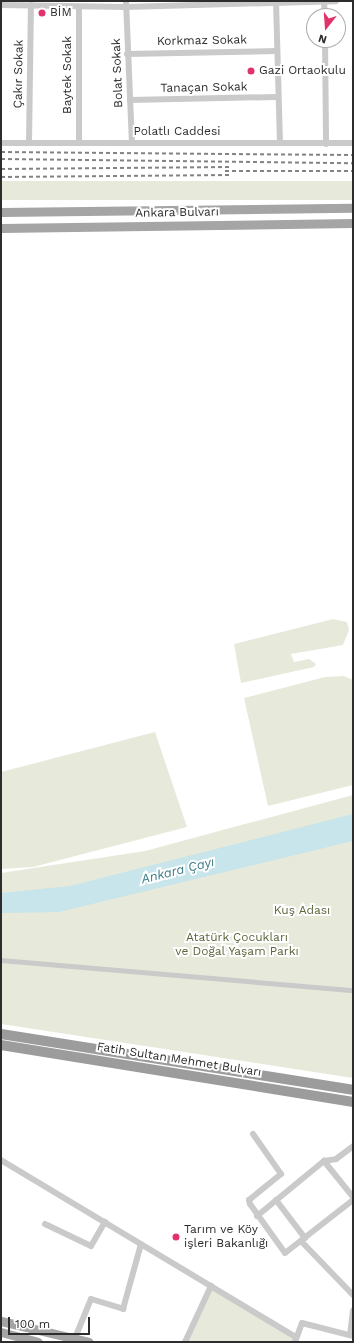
<!DOCTYPE html>
<meta charset="utf-8">
<style>
body{margin:0}
#map{position:relative;width:354px;height:1343px;overflow:hidden;background:#fff;font-family:"Work Sans",sans-serif}
div>[style]{position:absolute}
[style*='--x']{left:calc(var(--x)*1px);top:calc(var(--y)*1px);width:calc(var(--w)*1px);rotate:calc(var(--a)*1deg)}
.green>*{inset:0;background:#e7eada;transform-origin:0 0}
.water>*{inset:0;background:#c7e5ea}
.pedestrian>*{height:4.5px;margin:-2.25px;padding:0 2.25px;transform-origin:2.25px;border-radius:2.25px;background:#cacaca}
.minor>*{height:6px;margin:-3px;padding:0 3px;transform-origin:3px;border-radius:3px;background:#cacaca}
.primary>*{height:9px;margin:-4.5px;padding:0 4.5px;transform-origin:4.5px;border-radius:4.5px;background:#a5a5a5}
.trunk>*{height:10px;margin:-5px;padding:0 5px;transform-origin:5px;border-radius:5px;background:#9c9c9c}
.rail>*{height:1.5px;margin-top:-0.75px;transform-origin:0;background:repeating-linear-gradient(90deg,#828282 0 4px,transparent 0 7px)}
.dots>*{width:11px;height:11px;translate:-50% -50%;box-sizing:border-box;border:2px solid #fff;border-radius:50%}
span{translate:-50% -50%;white-space:nowrap;text-align:center;line-height:1.15;-webkit-text-stroke:4px #fff;paint-order:stroke}
.poi-label{font-size:12px;color:#2d2d2d}
.left{translate:0 -50%;text-align:left}
.street-label{font-size:12px;color:#2d2d2d}
.park-label{font-size:12px;color:#5b673b}
.water-label{font-size:13px;color:#3b7c87;font-style:italic}
.frame{position:absolute;inset:0;border:2px solid #2d2d2d;pointer-events:none}
.north{position:absolute;left:306px;top:8px;width:40px;height:40px;box-sizing:border-box;background:#fff;border:1px solid #ababab;border-radius:50%;rotate:197deg;font-size:11px;font-weight:700;line-height:16px;text-align:center;color:#2d2d2d}
.north::after{content:'';display:block;margin:auto;width:14px;height:18px;background:#e1326b;clip-path:polygon(50% 0,100% 100%,50% 72%,0 100%)}
.scale{position:absolute;left:8px;top:1317px;width:82px;height:18px;box-sizing:border-box;border:2px solid #2d2d2d;border-top:0;padding-left:5px;font-size:12px;line-height:14px;white-space:nowrap;color:#2d2d2d;-webkit-text-stroke:3px #fff;paint-order:stroke}
</style>
<div id="map">
<div class="green">
<div style="left:353px;top:181px;width:19px;height:352px;rotate:90deg"></div>
<div style="clip-path:polygon(333px 619px,347px 622px,349px 630px,343px 645px,291px 654px,294px 662px,309px 659px,316px 664px,314px 667px,241px 683px,234px 644px)"></div>
<div style="clip-path:polygon(344px 676px,353px 680px,353px 785px,268px 806px,244px 698px,325px 677px)"></div>
<div style="clip-path:polygon(155px 732px,187px 827px,33px 867px,1px 869px,1px 772px)"></div>
<div style="clip-path:polygon(353px 795px,353px 1078px,1px 1024px,1px 873px,145px 851px)"></div>
<div style="clip-path:polygon(211px 1286px,296px 1337px,295px 1342px,185px 1342px)"></div>
</div>
<div class="water">
<div style="clip-path:polygon(353px 814px,353px 841px,59px 912px,1px 913px,1px 893px,70px 886px)"></div>
</div>
<div class="pedestrian">
<div style="--x:1;--y:960;--w:353;--a:4.9"></div>
</div>
<div class="minor">
<div style="--x:126;--y:1;--w:142;--a:87.6"></div>
<div style="--x:276;--y:1;--w:142;--a:88.4"></div>
<div style="--x:324;--y:2;--w:14;--a:86"></div>
<div style="--x:1;--y:5;--w:125;--a:0.9"></div>
<div style="--x:126;--y:7;--w:210;--a:-1.6"></div>
<div style="--x:325;--y:40;--w:104;--a:89.4"></div>
<div style="--x:127;--y:54;--w:150;--a:-1.1"></div>
<div style="--x:130;--y:100;--w:148;--a:-1.2"></div>
<div style="--x:1;--y:143;--w:352;--a:0"></div>
<div style="--x:29;--y:143;--w:138;--a:-89.2"></div>
<div style="--x:79;--y:143;--w:135;--a:-90"></div>
<div style="--x:253;--y:1134;--w:49;--a:55"></div>
<div style="--x:281;--y:1174;--w:41;--a:140.9"></div>
<div style="--x:249;--y:1200;--w:4;--a:76"></div>
<div style="--x:250;--y:1204;--w:60;--a:54.5"></div>
<div style="--x:285;--y:1253;--w:86;--a:-37.9"></div>
<div style="--x:1;--y:1160;--w:344;--a:31"></div>
<div style="--x:324;--y:1161;--w:12;--a:-9"></div>
<div style="--x:336;--y:1159;--w:21;--a:-37"></div>
<div style="--x:276;--y:1200;--w:48;--a:52.7"></div>
<div style="--x:257;--y:1216;--w:87;--a:-39.4"></div>
<div style="--x:324;--y:1161;--w:46;--a:51.1"></div>
<div style="--x:45;--y:1224;--w:51;--a:25.6"></div>
<div style="--x:91;--y:1246;--w:28;--a:-60"></div>
<div style="--x:301;--y:1241;--w:75;--a:46.1"></div>
<div style="--x:350;--y:1335;--w:25;--a:-83"></div>
<div style="--x:75;--y:1338;--w:42;--a:-67.7"></div>
<div style="--x:91;--y:1299;--w:34;--a:17"></div>
<div style="--x:123;--y:1309;--w:67;--a:-74.5"></div>
<div style="--x:185;--y:1342;--w:62;--a:-65.1"></div>
<div style="--x:295;--y:1342;--w:20;--a:-70"></div>
<div style="--x:302;--y:1323;--w:53;--a:14.3"></div>
</div>
<div class="primary">
<div style="--x:1;--y:212;--w:352;--a:-0.7"></div>
<div style="--x:1;--y:228;--w:352;--a:-0.8"></div>
<div style="--x:1;--y:1321;--w:90;--a:13.4"></div>
<div style="--x:1;--y:1332;--w:38;--a:15"></div>
</div>
<div class="trunk">
<div style="--x:1;--y:1034;--w:356;--a:9"></div>
<div style="--x:1;--y:1045;--w:357;--a:9.2"></div>
</div>
<div class="rail">
<div style="--x:1;--y:152;--w:352;--a:0.5"></div>
<div style="--x:1;--y:159;--w:352;--a:0.7"></div>
<div style="--x:1;--y:169;--w:230;--a:-0.5"></div>
<div style="--x:225;--y:171;--w:128;--a:0"></div>
<div style="--x:1;--y:177;--w:230;--a:-0.5"></div>
</div>
<div class="dots">
<div style="left:42px;top:13px;background:#e1326b"></div>
<div style="left:251px;top:71px;background:#e1326b"></div>
<div style="left:176px;top:1237px;background:#e1326b"></div>
</div>
<div class="poi-label">
<span class="left" style="left:50px;top:13px">BİM</span>
<span class="left" style="left:259px;top:71px">Gazi Ortaokulu</span>
<span class="left" style="left:184px;top:1237px">Tarım ve Köy<br>işleri Bakanlığı</span>
</div>
<div class="street-label">
<span style="left:202px;top:41px;rotate:-1deg">Korkmaz Sokak</span>
<span style="left:118px;top:73px;rotate:-92deg">Bolat Sokak</span>
<span style="left:19px;top:74px;rotate:-89deg">Çakır Sokak</span>
<span style="left:68px;top:75px;rotate:-90deg">Baytek Sokak</span>
<span style="left:204px;top:88px;rotate:-1deg">Tanaçan Sokak</span>
<span style="left:177px;top:132px">Polatlı Caddesi</span>
<span style="left:177px;top:213px;rotate:-1deg">Ankara Bulvarı</span>
<span style="left:179px;top:1060px;rotate:9deg">Fatih Sultan Mehmet Bulvarı</span>
</div>
<div class="park-label">
<span style="left:302px;top:911px">Kuş Adası</span>
<span style="left:237px;top:945px">Atatürk Çocukları<br>ve Doğal Yaşam Parkı</span>
</div>
<div class="water-label">
<span style="left:178px;top:871px;rotate:-14deg">Ankara Çayı</span>
</div>
<div class="frame"></div>
<div class="north">N</div>
<div class="scale">100 m</div>
</div>
